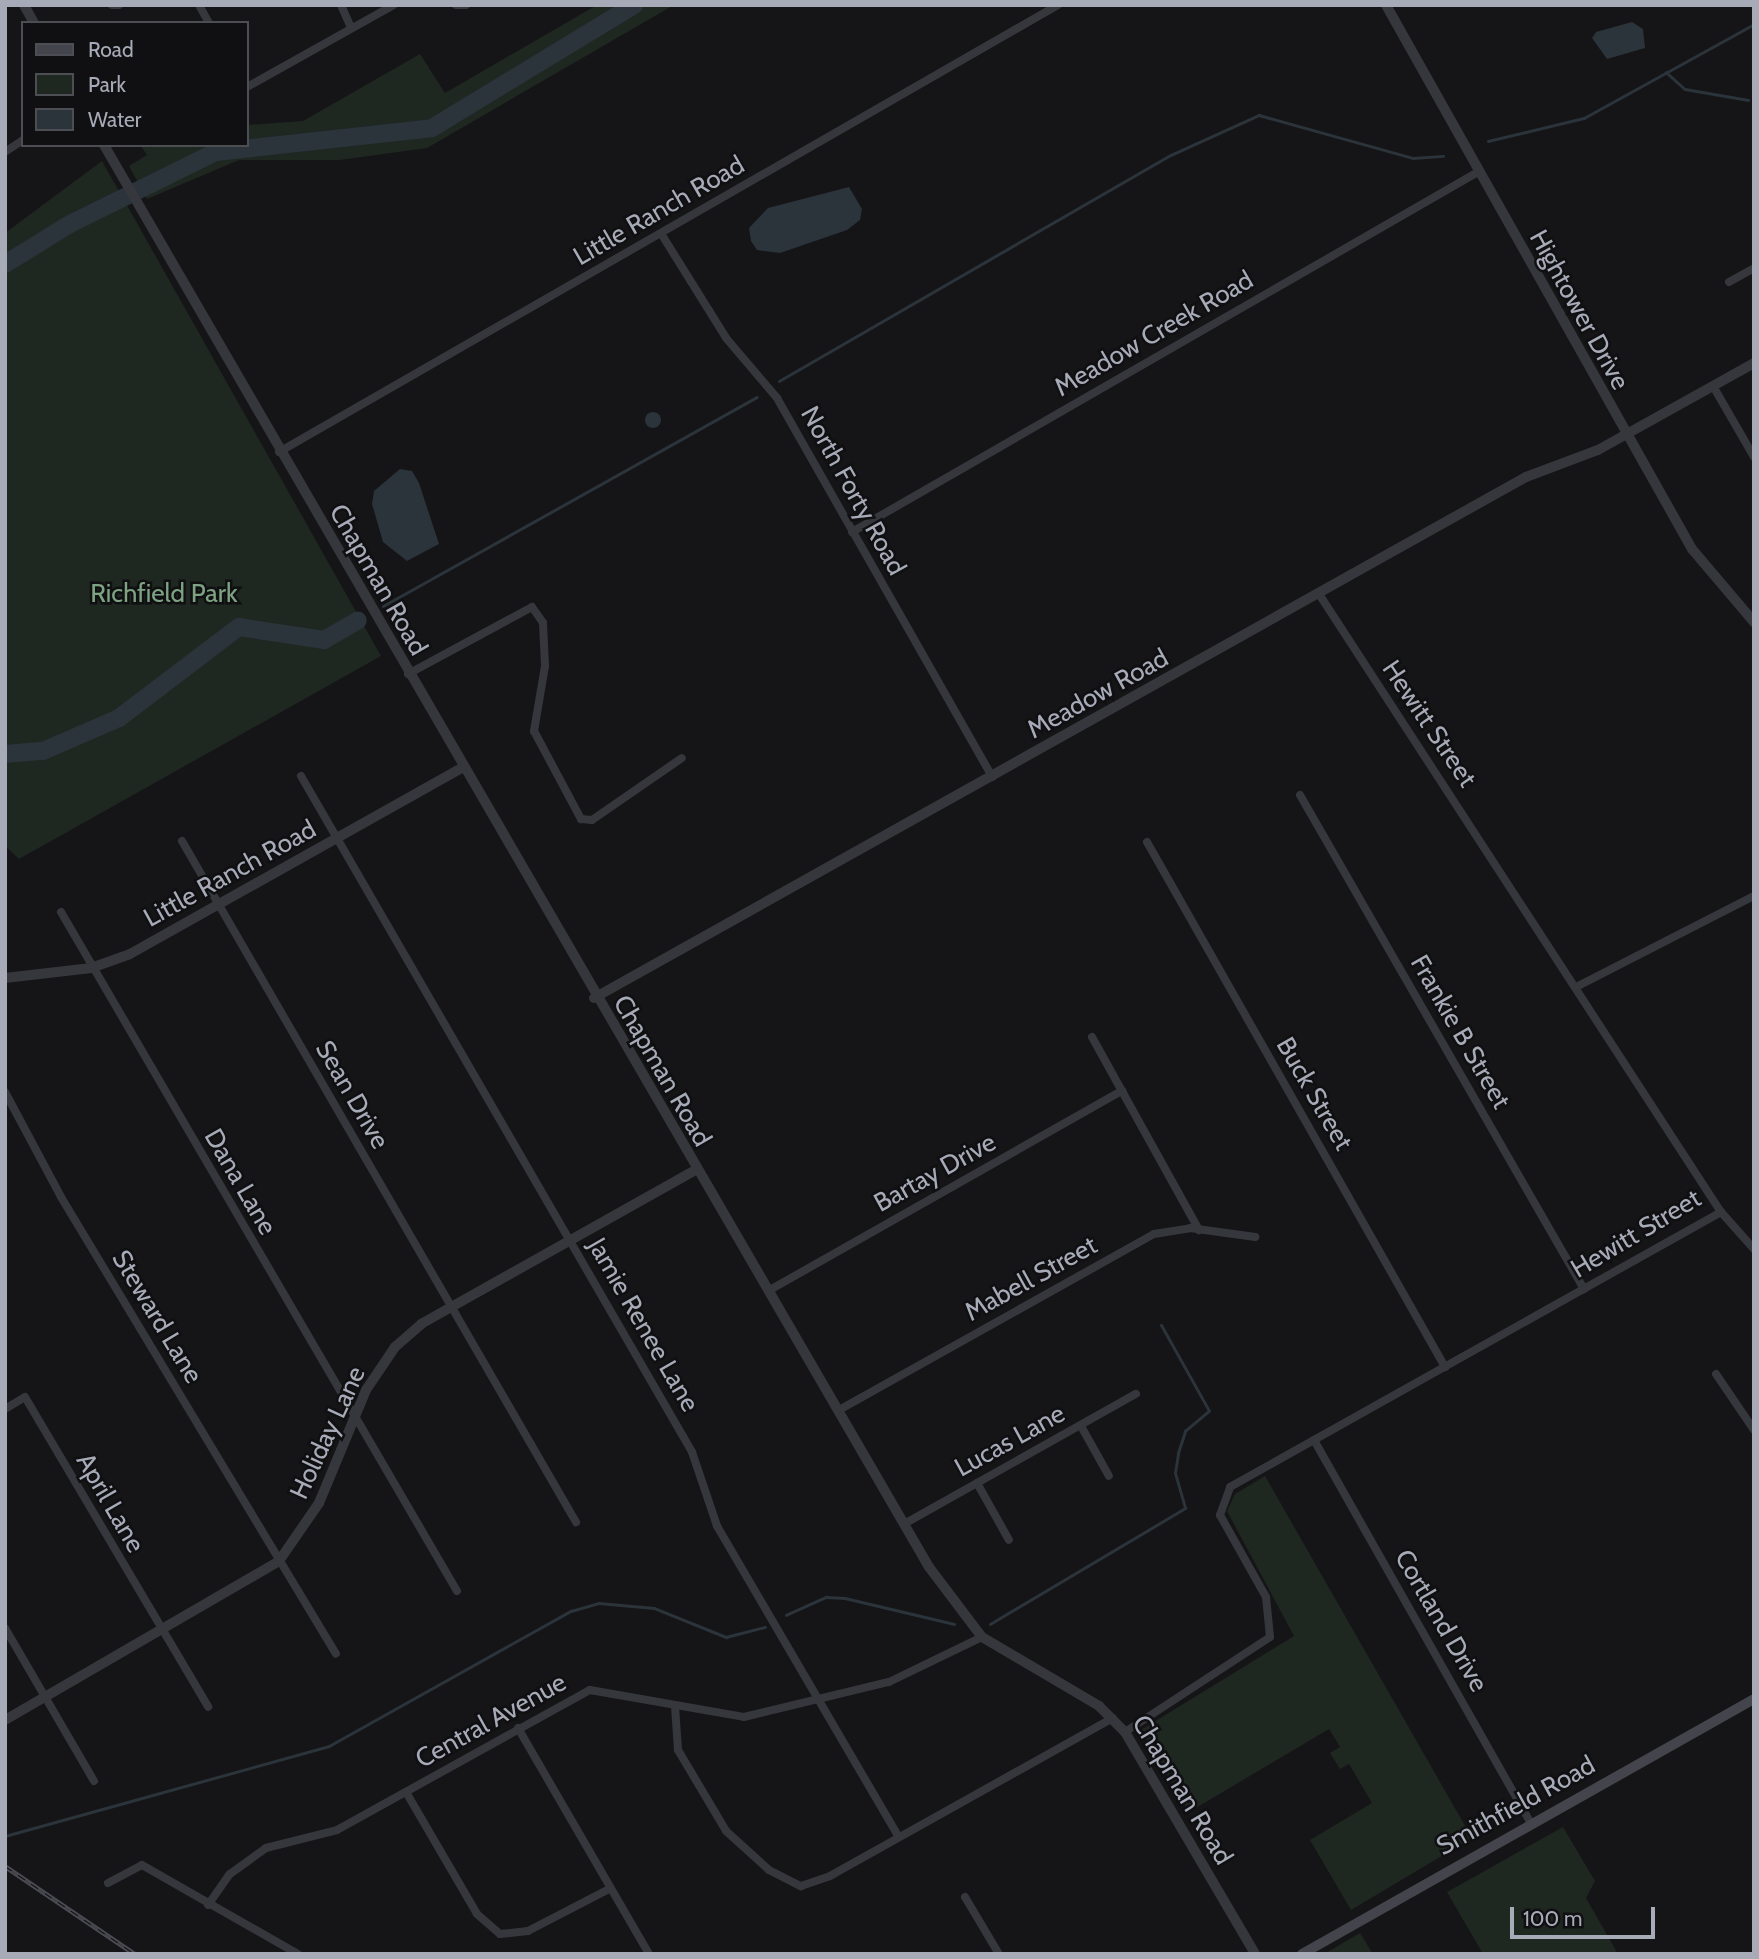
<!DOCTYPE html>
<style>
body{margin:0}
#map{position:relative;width:1759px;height:1959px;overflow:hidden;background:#151517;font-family:Cabin,sans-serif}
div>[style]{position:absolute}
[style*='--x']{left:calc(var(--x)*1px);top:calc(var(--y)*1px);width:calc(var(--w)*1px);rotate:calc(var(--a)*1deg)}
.green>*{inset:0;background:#1f2721}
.water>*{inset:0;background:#2b333b}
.round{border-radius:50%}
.stream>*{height:2.5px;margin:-1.25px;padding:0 1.25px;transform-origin:1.25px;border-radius:1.25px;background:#2b333b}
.river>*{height:18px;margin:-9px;padding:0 9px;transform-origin:9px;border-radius:9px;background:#2b333b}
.minor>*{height:8px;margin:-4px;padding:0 4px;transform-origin:4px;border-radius:4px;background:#36373c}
.tertiary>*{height:10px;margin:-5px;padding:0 5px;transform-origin:5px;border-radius:5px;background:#36373c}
.secondary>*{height:10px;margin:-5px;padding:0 5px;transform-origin:5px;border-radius:5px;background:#44454c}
.rail>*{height:5px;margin-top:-2.5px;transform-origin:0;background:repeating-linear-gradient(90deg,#101012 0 8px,#4b4c53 0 16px);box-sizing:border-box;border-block:2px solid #4b4c53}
span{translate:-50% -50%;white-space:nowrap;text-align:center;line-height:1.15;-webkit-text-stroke:5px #101012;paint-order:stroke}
.street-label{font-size:26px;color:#a7abb8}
.park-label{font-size:26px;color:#7da382}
.frame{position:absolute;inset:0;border:7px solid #a7abb8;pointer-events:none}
.legend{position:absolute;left:21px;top:21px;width:228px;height:126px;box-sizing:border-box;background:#101012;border:2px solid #4c4e54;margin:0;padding:9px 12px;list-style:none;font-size:21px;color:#a7abb8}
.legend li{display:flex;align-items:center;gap:14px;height:35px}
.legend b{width:35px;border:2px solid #4c4e54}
.scale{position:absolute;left:1510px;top:1907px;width:145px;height:32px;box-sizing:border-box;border:4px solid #a7abb8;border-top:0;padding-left:9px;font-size:21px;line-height:24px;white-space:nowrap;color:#a7abb8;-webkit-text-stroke:5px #101012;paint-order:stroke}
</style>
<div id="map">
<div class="green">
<div style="clip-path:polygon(597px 5px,674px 5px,427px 148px,340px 160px,239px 160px,147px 199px,129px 166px,147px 155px,140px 145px,247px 145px,247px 125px,303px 121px,420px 54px,445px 93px)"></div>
<div style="clip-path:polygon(102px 161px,381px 656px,19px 859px,5px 846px,5px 233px)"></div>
<div style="clip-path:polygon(1265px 1476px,1472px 1838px,1351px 1910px,1310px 1840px,1372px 1803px,1349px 1764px,1340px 1769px,1330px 1753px,1340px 1747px,1329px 1729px,1189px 1812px,1141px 1730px,1294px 1636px,1227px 1511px,1235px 1494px)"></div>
<div style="clip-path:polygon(1563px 1827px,1595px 1881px,1586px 1898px,1618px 1954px,1483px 1954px,1447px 1892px)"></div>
<div style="clip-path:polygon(1360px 1933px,1373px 1954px,1324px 1954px)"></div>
</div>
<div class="water">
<div style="clip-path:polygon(1632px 22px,1643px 29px,1645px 48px,1607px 59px,1592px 38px,1596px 32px)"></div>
<div style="clip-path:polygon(849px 187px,862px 209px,860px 220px,847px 230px,780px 253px,757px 250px,751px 241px,749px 228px,768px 208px)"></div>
<div class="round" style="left:645px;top:412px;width:16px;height:16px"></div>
<div style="clip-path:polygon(400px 469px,412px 471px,419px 483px,439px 544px,407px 561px,383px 542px,372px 504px,374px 491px)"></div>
</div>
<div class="stream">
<div style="--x:1666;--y:72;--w:25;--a:42"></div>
<div style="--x:1685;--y:89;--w:64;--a:9.9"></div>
<div style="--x:1488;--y:141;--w:99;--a:-13.5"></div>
<div style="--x:1584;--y:118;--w:194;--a:-28.9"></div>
<div style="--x:779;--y:381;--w:452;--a:-30"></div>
<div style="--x:1171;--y:155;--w:97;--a:-24.4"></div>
<div style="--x:1259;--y:115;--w:160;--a:15.6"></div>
<div style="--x:1413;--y:158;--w:30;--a:-4"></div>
<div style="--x:383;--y:606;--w:428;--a:-29.2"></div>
<div style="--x:786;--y:1615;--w:44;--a:-24.2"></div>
<div style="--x:826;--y:1597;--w:19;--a:3"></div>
<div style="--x:845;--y:1598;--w:112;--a:13.4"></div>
<div style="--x:990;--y:1624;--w:227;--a:-30.7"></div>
<div style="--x:1185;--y:1508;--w:36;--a:-106"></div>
<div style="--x:1175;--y:1473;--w:20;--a:-81"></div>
<div style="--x:1178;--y:1453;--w:23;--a:-72"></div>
<div style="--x:1185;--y:1431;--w:31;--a:-40"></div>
<div style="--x:1209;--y:1411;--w:98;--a:-119.2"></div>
<div style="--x:5;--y:1836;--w:336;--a:-15.5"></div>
<div style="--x:329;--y:1746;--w:277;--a:-29.2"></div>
<div style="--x:571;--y:1611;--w:29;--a:-16"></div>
<div style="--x:599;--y:1603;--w:55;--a:5.2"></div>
<div style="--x:654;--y:1608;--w:78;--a:21.9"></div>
<div style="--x:726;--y:1637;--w:40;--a:-14.4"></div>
</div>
<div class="river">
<div style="--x:5;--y:264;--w:76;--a:-31.6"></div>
<div style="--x:70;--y:224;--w:163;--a:-26.3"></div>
<div style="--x:216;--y:152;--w:217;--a:-6.3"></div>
<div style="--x:432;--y:128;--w:237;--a:-31.3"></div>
<div style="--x:5;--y:754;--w:38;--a:-5"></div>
<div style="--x:43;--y:751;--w:83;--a:-23.5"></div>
<div style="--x:119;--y:718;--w:151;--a:-37.2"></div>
<div style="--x:239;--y:627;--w:86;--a:8.7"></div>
<div style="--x:324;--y:640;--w:39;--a:-30"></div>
</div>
<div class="minor">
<div style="--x:112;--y:5;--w:7;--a:0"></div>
<div style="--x:199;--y:5;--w:21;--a:61"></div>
<div style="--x:341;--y:5;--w:22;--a:66"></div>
<div style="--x:456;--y:5;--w:10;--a:0"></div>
<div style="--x:247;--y:87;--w:168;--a:-29.2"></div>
<div style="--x:5;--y:152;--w:22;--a:-34"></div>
<div style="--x:662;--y:235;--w:121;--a:58.1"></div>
<div style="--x:726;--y:338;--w:79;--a:49.6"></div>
<div style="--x:777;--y:398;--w:436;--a:60.4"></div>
<div style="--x:1729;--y:282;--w:29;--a:-29"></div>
<div style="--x:1713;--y:386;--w:82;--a:60"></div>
<div style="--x:279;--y:452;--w:898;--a:-29.85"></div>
<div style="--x:852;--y:532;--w:722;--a:-29.9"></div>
<div style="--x:1319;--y:594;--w:737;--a:56.96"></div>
<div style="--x:1721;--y:1212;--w:50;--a:48.3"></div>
<div style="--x:408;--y:674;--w:141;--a:-28.4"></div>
<div style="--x:532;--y:607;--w:19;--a:55"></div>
<div style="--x:543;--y:623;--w:43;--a:87.3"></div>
<div style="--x:545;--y:666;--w:66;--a:99.6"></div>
<div style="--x:534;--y:731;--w:100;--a:61.9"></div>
<div style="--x:581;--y:819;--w:11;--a:5"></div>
<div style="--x:592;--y:820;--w:109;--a:-34.6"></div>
<div style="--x:301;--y:776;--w:781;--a:59.95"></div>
<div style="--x:692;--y:1452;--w:78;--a:71.3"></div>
<div style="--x:717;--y:1526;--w:360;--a:59.7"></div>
<div style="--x:1300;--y:795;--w:570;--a:60.11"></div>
<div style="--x:182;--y:841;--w:787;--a:59.95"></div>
<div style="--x:1147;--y:842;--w:604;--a:60.42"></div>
<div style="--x:61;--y:912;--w:786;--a:59.75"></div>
<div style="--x:1578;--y:986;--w:198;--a:-27.1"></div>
<div style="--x:1092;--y:1037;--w:221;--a:61"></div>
<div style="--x:5;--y:1092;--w:119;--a:61.9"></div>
<div style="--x:61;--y:1197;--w:533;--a:58.96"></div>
<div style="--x:768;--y:1291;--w:407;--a:-29.5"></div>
<div style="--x:1716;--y:1374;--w:68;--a:55.8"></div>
<div style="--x:5;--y:1409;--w:23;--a:-31"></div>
<div style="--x:25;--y:1397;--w:360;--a:59.4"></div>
<div style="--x:839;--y:1410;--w:361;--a:-29.2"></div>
<div style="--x:1154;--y:1234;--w:36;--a:-9"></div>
<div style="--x:1190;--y:1228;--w:66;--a:7.9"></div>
<div style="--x:1081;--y:1426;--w:57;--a:60.8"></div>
<div style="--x:1314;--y:1440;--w:440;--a:60.5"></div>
<div style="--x:977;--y:1483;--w:65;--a:60.7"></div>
<div style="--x:904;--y:1524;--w:266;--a:-29.3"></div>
<div style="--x:5;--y:1628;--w:177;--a:59.8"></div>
<div style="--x:675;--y:1706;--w:44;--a:86.1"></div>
<div style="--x:678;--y:1750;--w:94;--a:59.3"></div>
<div style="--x:726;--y:1831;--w:58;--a:42.2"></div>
<div style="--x:769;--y:1870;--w:36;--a:27"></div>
<div style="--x:801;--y:1886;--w:31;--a:-19"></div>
<div style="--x:830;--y:1876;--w:324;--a:-29.2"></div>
<div style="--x:518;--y:1728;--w:261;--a:59.9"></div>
<div style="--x:1125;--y:1732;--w:173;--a:-33.2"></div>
<div style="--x:1270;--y:1637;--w:40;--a:-95.7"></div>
<div style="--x:1266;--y:1597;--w:94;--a:-119.3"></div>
<div style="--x:1220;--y:1515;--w:30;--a:-70"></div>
<div style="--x:1230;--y:1487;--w:563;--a:-29.25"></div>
<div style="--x:406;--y:1792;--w:141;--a:59.8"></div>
<div style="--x:477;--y:1914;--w:30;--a:41"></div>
<div style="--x:500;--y:1934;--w:28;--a:-6"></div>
<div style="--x:528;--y:1931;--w:93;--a:-27.4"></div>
<div style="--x:108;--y:1883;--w:38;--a:-28"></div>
<div style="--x:142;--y:1865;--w:180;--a:29.7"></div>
<div style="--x:965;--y:1897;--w:66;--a:59.2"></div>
<div style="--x:208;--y:1905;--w:38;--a:-55"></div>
<div style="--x:230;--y:1874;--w:44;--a:-35.8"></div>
<div style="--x:266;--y:1848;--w:73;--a:-14.2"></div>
<div style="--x:337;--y:1830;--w:289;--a:-29"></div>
<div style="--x:590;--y:1690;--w:156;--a:9.9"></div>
<div style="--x:744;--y:1717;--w:149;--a:-13.6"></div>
<div style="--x:889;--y:1682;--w:103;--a:-25.8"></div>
</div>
<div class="tertiary">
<div style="--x:24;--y:5;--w:21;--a:61"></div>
<div style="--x:1386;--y:5;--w:624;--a:60.64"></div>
<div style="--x:1692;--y:549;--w:96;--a:49.7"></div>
<div style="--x:104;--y:145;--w:1644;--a:59.88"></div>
<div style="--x:929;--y:1567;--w:88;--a:52.9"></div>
<div style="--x:982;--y:1637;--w:136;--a:30.5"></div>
<div style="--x:1099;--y:1706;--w:37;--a:45"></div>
<div style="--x:1125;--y:1732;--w:257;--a:59.6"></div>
<div style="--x:5;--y:978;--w:87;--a:-6.6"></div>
<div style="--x:91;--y:968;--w:41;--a:-19.7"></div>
<div style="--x:130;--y:954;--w:381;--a:-29.3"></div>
<div style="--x:594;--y:998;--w:1068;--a:-29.21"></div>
<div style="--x:1526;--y:477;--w:77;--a:-20.6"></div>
<div style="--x:1598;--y:450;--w:179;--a:-29.1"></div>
<div style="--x:5;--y:1720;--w:317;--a:-30.1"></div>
<div style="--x:279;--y:1561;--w:70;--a:-55.4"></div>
<div style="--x:319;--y:1503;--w:122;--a:-67.4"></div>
<div style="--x:366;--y:1390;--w:52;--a:-56"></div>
<div style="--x:395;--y:1347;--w:35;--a:-41"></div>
<div style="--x:421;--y:1324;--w:314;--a:-29.3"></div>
</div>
<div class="secondary">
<div style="--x:1302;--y:1954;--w:519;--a:-29.43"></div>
</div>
<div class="rail">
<div style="--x:5;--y:1866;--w:157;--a:34.1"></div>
</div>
<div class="street-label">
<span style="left:659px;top:211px;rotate:-30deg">Little Ranch Road</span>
<span style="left:1579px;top:310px;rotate:61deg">Hightower Drive</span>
<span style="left:1154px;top:334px;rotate:-30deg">Meadow Creek Road</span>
<span style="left:853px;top:491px;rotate:61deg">North Forty Road</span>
<span style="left:378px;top:580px;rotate:60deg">Chapman Road</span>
<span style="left:1098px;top:694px;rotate:-29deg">Meadow Road</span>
<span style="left:1429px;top:724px;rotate:56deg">Hewitt Street</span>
<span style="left:230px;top:874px;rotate:-29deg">Little Ranch Road</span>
<span style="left:1460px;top:1032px;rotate:60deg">Frankie B Street</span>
<span style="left:662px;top:1071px;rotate:60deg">Chapman Road</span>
<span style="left:1314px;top:1094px;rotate:60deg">Buck Street</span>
<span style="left:352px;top:1095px;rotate:60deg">Sean Drive</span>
<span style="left:935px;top:1173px;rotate:-29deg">Bartay Drive</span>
<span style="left:240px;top:1182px;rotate:60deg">Dana Lane</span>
<span style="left:1636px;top:1234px;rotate:-31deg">Hewitt Street</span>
<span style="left:1031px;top:1279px;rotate:-29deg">Mabell Street</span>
<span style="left:157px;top:1317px;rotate:59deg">Steward Lane</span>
<span style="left:643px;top:1325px;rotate:60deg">Jamie Renee Lane</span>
<span style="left:328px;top:1433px;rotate:-65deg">Holiday Lane</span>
<span style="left:1010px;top:1441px;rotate:-29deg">Lucas Lane</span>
<span style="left:110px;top:1503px;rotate:60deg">April Lane</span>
<span style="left:1441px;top:1621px;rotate:60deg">Cortland Drive</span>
<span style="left:491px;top:1721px;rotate:-29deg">Central Avenue</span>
<span style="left:1182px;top:1790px;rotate:59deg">Chapman Road</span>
<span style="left:1516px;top:1806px;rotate:-29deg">Smithfield Road</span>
</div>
<div class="park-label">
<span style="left:164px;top:594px">Richfield Park</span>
</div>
<div class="frame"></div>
<ul class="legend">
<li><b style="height:9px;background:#44454c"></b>Road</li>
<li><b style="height:19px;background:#1f2721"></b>Park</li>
<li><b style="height:19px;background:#2b333b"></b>Water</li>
</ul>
<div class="scale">100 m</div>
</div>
